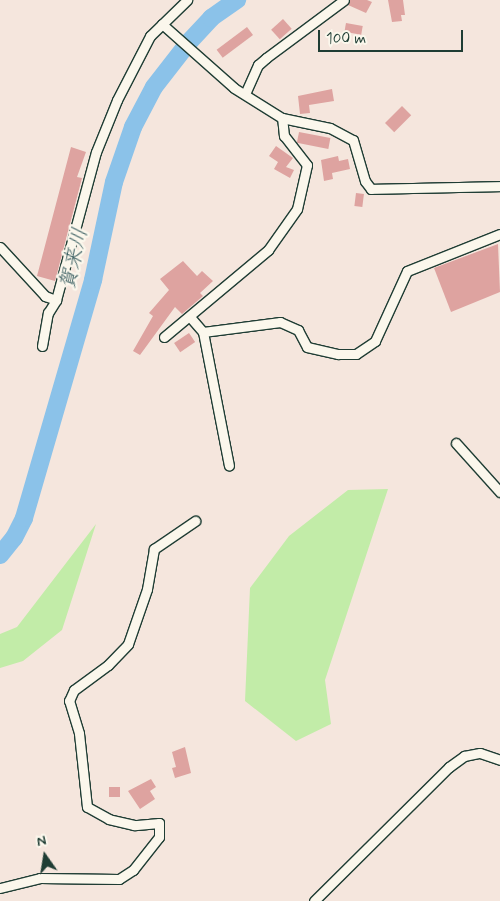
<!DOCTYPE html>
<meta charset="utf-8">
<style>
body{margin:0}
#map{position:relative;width:500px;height:901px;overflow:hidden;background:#f5e6dd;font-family:Mynerve,"Klee One",sans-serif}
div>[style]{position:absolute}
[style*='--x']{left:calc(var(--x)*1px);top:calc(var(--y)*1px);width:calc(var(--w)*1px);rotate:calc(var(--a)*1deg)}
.green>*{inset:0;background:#c2eca8}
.river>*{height:18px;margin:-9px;padding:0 9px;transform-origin:9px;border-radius:9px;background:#8bc2e9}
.building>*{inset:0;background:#dea3a0;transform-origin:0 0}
.roads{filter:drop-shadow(1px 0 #1f3d34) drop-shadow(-1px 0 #1f3d34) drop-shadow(0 1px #1f3d34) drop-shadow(0 -1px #1f3d34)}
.minor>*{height:9px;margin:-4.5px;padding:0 4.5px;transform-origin:4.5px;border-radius:4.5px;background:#fbf7ec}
span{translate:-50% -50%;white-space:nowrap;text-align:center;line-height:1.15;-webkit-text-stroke:5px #fbf7ec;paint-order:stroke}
.water-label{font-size:21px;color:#3a5e61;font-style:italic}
.north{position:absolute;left:20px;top:831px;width:50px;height:50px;-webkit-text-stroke:4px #fbf7ec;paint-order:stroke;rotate:347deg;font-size:14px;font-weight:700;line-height:20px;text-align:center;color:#1f3d34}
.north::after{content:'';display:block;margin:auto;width:18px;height:22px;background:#1f3d34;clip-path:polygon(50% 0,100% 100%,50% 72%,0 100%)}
.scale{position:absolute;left:318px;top:30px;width:145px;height:22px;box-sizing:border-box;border:2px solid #1f3d34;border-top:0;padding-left:6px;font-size:15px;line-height:18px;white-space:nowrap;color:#1f3d34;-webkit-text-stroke:4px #fbf7ec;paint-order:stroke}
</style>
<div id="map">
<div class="green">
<div style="clip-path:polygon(388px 489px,325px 680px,331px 724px,296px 741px,245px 701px,250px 588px,289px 536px,348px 490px)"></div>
<div style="clip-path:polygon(96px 524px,62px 630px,23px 661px,0 668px,0 634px,17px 627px)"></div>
</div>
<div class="river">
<div style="--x:0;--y:555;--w:22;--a:-51"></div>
<div style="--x:14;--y:538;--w:22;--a:-63"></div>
<div style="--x:24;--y:518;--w:248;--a:-73.8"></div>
<div style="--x:93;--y:280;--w:100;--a:-77.9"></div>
<div style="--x:114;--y:182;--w:58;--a:-70.9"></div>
<div style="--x:133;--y:127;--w:45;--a:-62.3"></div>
<div style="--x:154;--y:87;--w:57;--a:-52.1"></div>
<div style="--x:189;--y:42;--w:33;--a:-47"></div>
<div style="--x:211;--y:18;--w:32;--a:-35"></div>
</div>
<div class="building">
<div style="clip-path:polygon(350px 0,367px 0,372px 2px,366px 13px,348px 5px)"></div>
<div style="clip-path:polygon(388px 0,403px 0,405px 15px,401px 15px,402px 21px,392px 22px)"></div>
<div style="left:283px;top:19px;width:13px;height:16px;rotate:48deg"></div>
<div style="left:346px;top:23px;width:17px;height:9px;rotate:10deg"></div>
<div style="left:247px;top:27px;width:10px;height:38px;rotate:53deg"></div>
<div style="clip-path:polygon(332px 89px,334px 101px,309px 105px,310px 113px,300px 114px,298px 96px)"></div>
<div style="left:402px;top:106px;width:13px;height:24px;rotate:45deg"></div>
<div style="left:299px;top:132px;width:32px;height:11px;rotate:11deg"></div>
<div style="clip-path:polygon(276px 146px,293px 158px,286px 167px,294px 170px,290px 178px,274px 169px,278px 162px,269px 156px)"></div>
<div style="clip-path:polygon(71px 147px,86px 152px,77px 177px,82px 178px,55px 281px,37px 276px)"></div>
<div style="clip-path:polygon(338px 156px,339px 161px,348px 159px,350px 169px,332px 173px,333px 179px,324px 181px,321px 160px)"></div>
<div style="left:356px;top:193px;width:8px;height:13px;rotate:7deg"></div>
<div style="clip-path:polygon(498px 244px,500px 292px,451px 312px,434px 268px)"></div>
<div style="clip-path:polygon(183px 261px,197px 276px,202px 271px,213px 281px,200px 293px,203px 296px,182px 314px,175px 307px,140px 355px,133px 351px,153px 316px,149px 313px,169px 290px,160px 279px)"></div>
<div style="left:189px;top:333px;width:11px;height:18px;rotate:56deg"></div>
<div style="clip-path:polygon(185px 747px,191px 773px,175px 778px,172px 768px,176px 767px,172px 752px)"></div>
<div style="clip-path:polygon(151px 779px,156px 787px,150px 791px,155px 799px,140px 809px,128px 791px)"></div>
<div style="left:109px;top:787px;width:11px;height:10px"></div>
</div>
<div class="roads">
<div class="minor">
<div style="--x:162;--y:24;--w:96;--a:41.6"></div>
<div style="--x:234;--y:88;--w:57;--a:32"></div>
<div style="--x:282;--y:118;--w:49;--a:11.8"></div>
<div style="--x:330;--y:128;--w:26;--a:28"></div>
<div style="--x:353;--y:140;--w:43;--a:73.7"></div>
<div style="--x:365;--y:181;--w:10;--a:53"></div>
<div style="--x:371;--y:189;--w:129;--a:-1.3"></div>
<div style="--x:245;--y:94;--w:32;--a:-66"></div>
<div style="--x:258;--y:65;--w:11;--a:-41"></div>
<div style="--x:266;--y:58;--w:97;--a:-36.6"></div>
<div style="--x:0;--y:247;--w:67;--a:47.4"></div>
<div style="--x:45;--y:296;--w:12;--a:20"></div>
<div style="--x:190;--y:317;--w:20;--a:49"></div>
<div style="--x:203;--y:332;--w:136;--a:79"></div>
<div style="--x:203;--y:332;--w:78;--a:-7.4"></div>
<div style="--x:280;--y:322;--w:20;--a:24"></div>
<div style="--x:298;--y:330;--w:19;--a:62"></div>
<div style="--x:307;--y:347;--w:32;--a:13"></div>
<div style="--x:338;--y:354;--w:18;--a:0"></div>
<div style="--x:356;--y:354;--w:23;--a:-34"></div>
<div style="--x:375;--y:341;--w:77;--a:-65.4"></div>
<div style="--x:407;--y:271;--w:100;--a:-21.7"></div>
<div style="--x:164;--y:337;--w:136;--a:-39.9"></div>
<div style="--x:268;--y:250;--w:50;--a:-54.7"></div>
<div style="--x:297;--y:209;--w:45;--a:-77.2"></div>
<div style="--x:307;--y:165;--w:37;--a:-128"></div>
<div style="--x:284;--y:136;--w:18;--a:-96"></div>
<div style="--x:42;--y:346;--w:34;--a:-80"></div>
<div style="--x:48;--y:313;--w:15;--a:-58"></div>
<div style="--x:56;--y:300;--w:153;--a:-74.9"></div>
<div style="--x:96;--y:152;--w:56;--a:-68"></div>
<div style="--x:117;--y:100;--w:72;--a:-62.7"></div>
<div style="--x:150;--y:36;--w:52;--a:-44.2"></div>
<div style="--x:456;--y:443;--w:66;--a:48.1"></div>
<div style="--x:0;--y:888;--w:41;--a:-14"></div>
<div style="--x:40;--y:878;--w:79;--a:0.7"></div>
<div style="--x:119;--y:879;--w:17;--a:-33"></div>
<div style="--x:133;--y:870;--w:42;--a:-51.8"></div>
<div style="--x:159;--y:837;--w:14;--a:-90"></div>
<div style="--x:159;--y:823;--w:25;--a:175"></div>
<div style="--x:134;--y:825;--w:26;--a:-167"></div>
<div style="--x:109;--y:819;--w:25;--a:-151"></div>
<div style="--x:87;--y:807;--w:74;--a:-96.2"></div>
<div style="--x:79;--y:733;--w:34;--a:-107"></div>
<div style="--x:69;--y:701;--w:12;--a:-66"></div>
<div style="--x:74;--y:690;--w:42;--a:-36.3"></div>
<div style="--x:108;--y:665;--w:29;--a:-46"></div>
<div style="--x:128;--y:644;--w:58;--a:-70.9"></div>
<div style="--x:147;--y:589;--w:41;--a:-80.1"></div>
<div style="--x:154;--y:549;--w:50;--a:-34.3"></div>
<div style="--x:314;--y:901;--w:190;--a:-44.8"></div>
<div style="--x:449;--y:767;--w:19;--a:-36"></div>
<div style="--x:464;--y:756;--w:16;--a:-11"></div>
<div style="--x:480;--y:753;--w:21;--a:19"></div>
</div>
</div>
<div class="water-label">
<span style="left:74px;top:259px;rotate:-77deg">賀来川</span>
</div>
<div class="north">N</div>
<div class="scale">100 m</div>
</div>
